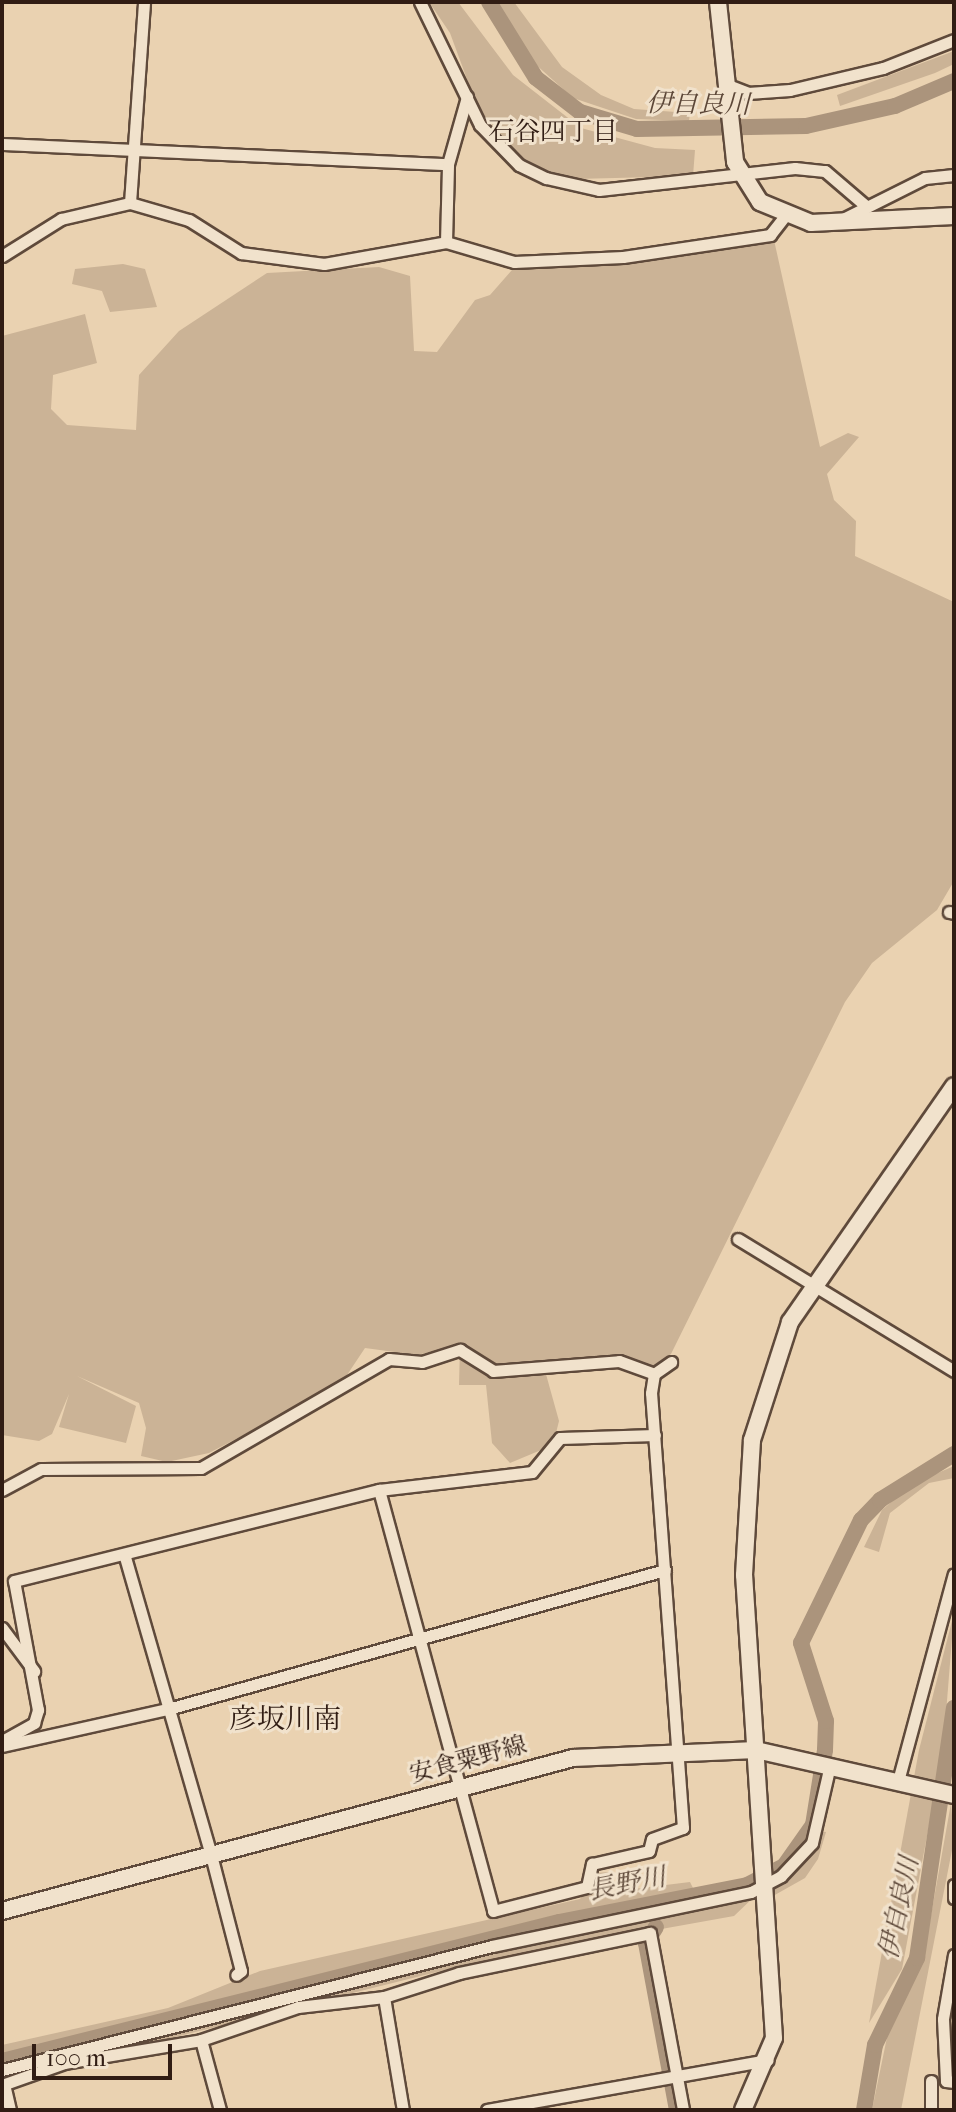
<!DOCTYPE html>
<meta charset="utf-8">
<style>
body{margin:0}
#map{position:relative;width:956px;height:2112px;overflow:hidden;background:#ead2b1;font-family:"IM FELL French Canon","Noto Serif JP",serif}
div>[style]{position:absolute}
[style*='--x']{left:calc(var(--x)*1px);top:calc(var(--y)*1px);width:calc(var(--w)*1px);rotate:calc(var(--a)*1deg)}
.green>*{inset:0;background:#cbb396}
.river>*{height:16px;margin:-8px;padding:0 8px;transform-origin:8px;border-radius:8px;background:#ab947c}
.roads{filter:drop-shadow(2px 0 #5f4a3b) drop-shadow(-2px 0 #5f4a3b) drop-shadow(0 2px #5f4a3b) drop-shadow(0 -2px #5f4a3b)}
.street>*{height:11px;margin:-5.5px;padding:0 5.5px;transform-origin:5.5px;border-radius:5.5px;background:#f1e2cc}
.secondary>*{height:16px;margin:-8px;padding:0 8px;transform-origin:8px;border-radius:8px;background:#f1e2cc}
span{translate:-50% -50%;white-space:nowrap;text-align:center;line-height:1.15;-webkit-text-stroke:6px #f1e2cc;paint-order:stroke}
.street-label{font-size:24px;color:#311d14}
.water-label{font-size:26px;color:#5c4738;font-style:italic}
.neighbourhood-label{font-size:26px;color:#311d14}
.quarter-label{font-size:28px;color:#311d14}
.frame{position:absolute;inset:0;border:4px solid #311d14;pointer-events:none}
.scale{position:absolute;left:32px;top:2044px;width:140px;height:36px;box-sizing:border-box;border:4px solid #311d14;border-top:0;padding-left:10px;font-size:24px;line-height:28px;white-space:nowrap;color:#311d14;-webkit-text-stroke:6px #f1e2cc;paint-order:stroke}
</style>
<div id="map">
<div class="green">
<div style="clip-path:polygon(429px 2px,458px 2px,513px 75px,581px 128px,655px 148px,695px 150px,693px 176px,576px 179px,528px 165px,478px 109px,450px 33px)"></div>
<div style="clip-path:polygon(488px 2px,514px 2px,562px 67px,601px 95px,634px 109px,690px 113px,689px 121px,636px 119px,573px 98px,523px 53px)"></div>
<div style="clip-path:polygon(954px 51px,954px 64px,935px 73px,840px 106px,837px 95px)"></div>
<div style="clip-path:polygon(774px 240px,820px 447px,848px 433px,859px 437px,827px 474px,834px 500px,856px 521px,855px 556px,954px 602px,954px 881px,937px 910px,872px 963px,845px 1002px,671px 1354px,653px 1368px,544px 1367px,559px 1421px,553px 1445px,510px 1463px,492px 1443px,486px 1385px,459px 1385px,460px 1345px,417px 1355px,365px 1348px,341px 1384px,209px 1453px,167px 1462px,141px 1456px,146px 1428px,139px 1403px,77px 1376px,136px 1406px,126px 1443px,59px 1427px,69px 1394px,52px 1434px,39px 1441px,2px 1435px,2px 336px,85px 314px,97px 363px,53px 375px,51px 409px,67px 425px,136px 430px,139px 375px,179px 331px,267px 273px,379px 267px,410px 276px,414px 351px,437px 352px,475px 300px,490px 295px,512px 270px,547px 260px)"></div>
<div style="clip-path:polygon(123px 264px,145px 269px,157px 307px,110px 312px,102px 291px,72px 284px,75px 269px)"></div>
<div style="clip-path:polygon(954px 1466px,954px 1478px,929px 1483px,890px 1513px,879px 1552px,864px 1547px,882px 1510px,912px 1484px)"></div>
<div style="clip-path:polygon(954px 1613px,943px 1751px,902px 1969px,869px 2023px,919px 1750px)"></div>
<div style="clip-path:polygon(951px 1803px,954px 1840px,901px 2110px,872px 2110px,892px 2013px,925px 1949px)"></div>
<div style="clip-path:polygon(818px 1831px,826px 1832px,818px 1859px,805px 1878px,773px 1896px,772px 1887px,794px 1870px)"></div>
<div style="clip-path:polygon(610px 1872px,617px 1891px,690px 1882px,696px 1894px,263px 1988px,191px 2014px,2px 2058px,2px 2045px,168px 2008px,260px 1971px,580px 1899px,596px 1873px)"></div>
<div style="clip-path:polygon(756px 1895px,734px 1916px,477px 1962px,2px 2080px,72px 2051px,195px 2030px,478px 1955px)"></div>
</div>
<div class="river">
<div style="--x:489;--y:2;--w:89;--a:58.3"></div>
<div style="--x:536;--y:78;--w:56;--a:37.7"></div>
<div style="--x:580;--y:112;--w:59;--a:16.6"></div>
<div style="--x:637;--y:129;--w:169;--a:-1"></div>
<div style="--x:806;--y:126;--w:91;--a:-12.7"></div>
<div style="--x:895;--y:106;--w:64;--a:-23"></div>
<div style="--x:656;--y:1927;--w:19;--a:122"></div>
<div style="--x:646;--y:1943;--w:170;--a:79.5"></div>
<div style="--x:2;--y:2061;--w:574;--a:-14.01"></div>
<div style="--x:559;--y:1922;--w:192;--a:-11.1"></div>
<div style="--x:747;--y:1885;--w:42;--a:-27.2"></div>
<div style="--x:784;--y:1866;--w:50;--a:-54.7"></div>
<div style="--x:813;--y:1825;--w:76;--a:-80.9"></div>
<div style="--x:825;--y:1750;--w:29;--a:-88"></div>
<div style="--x:826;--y:1721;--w:82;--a:-107.8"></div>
<div style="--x:801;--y:1643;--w:137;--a:-64"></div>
<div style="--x:861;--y:1520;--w:28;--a:-46"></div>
<div style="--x:880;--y:1500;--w:87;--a:-31.9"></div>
<div style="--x:864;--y:2110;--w:66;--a:-80.4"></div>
<div style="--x:875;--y:2045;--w:97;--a:-64.2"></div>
<div style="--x:917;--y:1958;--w:253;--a:-81.6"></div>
</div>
<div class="roads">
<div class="street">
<div style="--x:420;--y:2;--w:137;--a:64"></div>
<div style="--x:480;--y:125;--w:56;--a:45.7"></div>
<div style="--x:519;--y:165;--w:30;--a:26"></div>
<div style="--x:546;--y:178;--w:54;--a:12.8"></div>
<div style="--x:599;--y:190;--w:197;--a:-6.4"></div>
<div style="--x:795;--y:168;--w:30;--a:6"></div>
<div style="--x:825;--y:171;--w:55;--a:40.6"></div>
<div style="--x:725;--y:84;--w:25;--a:21"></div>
<div style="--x:748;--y:93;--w:42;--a:-4.1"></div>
<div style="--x:790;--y:90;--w:96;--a:-13.3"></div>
<div style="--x:883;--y:68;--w:76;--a:-21.5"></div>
<div style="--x:2;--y:144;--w:446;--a:2.6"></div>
<div style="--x:130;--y:203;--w:201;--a:-86"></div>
<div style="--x:841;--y:220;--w:94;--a:-26.6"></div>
<div style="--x:925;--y:178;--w:29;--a:-6"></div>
<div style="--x:446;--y:242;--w:78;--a:-88.5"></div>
<div style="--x:448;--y:164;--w:70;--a:-74.2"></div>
<div style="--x:2;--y:256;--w:70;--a:-32.1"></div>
<div style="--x:61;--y:219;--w:71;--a:-13.1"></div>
<div style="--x:130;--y:203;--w:61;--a:16.1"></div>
<div style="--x:189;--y:220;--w:62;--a:32.4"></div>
<div style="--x:241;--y:253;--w:84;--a:7.5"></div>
<div style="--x:324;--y:264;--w:124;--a:-10.2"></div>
<div style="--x:446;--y:242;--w:71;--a:16.4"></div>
<div style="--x:514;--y:262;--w:109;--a:-2.6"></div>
<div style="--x:623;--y:257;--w:149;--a:-8.5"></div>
<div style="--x:770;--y:235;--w:24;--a:-52"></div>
<div style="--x:949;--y:912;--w:5;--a:11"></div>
<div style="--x:738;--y:1239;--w:253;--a:31.4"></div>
<div style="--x:2;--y:1490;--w:44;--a:-28.3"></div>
<div style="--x:41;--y:1469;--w:160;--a:-0.4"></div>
<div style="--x:201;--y:1468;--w:217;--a:-30.1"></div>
<div style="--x:389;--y:1359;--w:33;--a:5"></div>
<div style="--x:422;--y:1362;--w:40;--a:-18"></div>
<div style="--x:460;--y:1350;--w:39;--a:32"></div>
<div style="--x:493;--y:1371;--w:126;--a:-4.5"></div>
<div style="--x:619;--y:1361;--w:37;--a:20"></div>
<div style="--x:379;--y:1490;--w:436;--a:74.8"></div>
<div style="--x:493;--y:1911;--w:97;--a:-14.3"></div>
<div style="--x:587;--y:1887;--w:24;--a:-78"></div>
<div style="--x:592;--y:1864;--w:58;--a:-12.8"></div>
<div style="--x:649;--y:1851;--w:12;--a:-76"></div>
<div style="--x:652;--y:1839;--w:33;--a:-20"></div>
<div style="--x:683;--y:1828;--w:436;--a:-94.2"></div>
<div style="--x:651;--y:1393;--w:19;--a:-81"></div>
<div style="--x:654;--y:1374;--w:21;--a:-35"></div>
<div style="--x:125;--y:1557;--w:310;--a:73.9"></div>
<div style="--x:211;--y:1855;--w:120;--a:75.5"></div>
<div style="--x:241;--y:1971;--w:6;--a:141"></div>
<div style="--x:2;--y:1628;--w:54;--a:53.3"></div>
<div style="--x:2;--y:1741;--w:37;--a:-29"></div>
<div style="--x:34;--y:1723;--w:14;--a:-73"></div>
<div style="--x:38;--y:1710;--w:131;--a:-100.5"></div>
<div style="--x:14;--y:1581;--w:376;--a:-14"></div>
<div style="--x:379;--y:1490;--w:154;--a:-6.7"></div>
<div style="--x:532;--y:1472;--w:44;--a:-50.5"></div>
<div style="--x:560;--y:1438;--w:95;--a:-1.8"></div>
<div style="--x:2;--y:1746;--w:170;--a:-12.6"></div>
<div style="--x:168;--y:1709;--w:516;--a:-15.63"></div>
<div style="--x:898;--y:1781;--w:214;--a:-74.9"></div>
<div style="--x:954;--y:1885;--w:13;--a:90"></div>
<div style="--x:954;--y:1955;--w:65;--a:99.8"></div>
<div style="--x:943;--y:2019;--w:62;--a:87.2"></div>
<div style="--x:946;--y:2081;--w:8;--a:7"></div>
<div style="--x:384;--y:1997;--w:115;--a:80.5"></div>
<div style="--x:201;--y:2040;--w:73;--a:74.8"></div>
<div style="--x:2;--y:2070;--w:505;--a:-14.2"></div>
<div style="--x:492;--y:1946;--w:265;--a:-11.8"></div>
<div style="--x:751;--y:1892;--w:34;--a:-28"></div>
<div style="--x:781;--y:1876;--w:45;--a:-46.8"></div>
<div style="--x:812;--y:1843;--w:80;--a:-77"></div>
<div style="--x:4;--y:2084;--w:27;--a:77"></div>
<div style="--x:2;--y:2085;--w:66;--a:-19.5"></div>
<div style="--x:64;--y:2063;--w:139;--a:-9.5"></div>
<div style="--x:201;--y:2040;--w:102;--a:-18.8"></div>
<div style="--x:298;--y:2007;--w:87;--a:-6.6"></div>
<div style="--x:384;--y:1997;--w:79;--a:-17.7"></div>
<div style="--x:459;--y:1973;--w:195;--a:-11.8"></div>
<div style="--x:650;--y:1933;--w:180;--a:79.4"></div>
<div style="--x:487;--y:2110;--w:285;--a:-10.1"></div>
<div style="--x:931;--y:2110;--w:29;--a:-90"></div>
</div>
<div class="secondary">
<div style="--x:718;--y:2;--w:161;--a:83.9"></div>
<div style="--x:735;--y:162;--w:47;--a:58"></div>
<div style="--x:760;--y:202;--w:55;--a:22.4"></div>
<div style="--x:811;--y:223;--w:143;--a:-2.8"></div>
<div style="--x:2;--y:1911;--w:591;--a:-15"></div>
<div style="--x:573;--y:1758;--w:183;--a:-2.5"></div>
<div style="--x:756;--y:1750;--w:203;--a:12.8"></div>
<div style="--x:743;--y:2110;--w:78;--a:-66.7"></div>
<div style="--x:774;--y:2038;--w:464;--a:-93.7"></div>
<div style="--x:744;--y:1575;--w:135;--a:-86.6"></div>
<div style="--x:752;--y:1440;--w:124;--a:-72.1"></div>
<div style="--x:790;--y:1322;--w:287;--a:-55.2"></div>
</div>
</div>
<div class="street-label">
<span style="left:468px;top:1760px;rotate:-15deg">安食粟野線</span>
</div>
<div class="water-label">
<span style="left:698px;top:104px;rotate:1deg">伊自良川</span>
<span style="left:627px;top:1884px;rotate:-11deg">長野川</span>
<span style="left:899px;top:1908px;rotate:-78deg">伊自良川</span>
</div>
<div class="neighbourhood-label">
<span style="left:553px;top:132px">石谷四丁目</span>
</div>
<div class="quarter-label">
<span style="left:285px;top:1719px">彦坂川南</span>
</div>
<div class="frame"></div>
<div class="scale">100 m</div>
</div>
